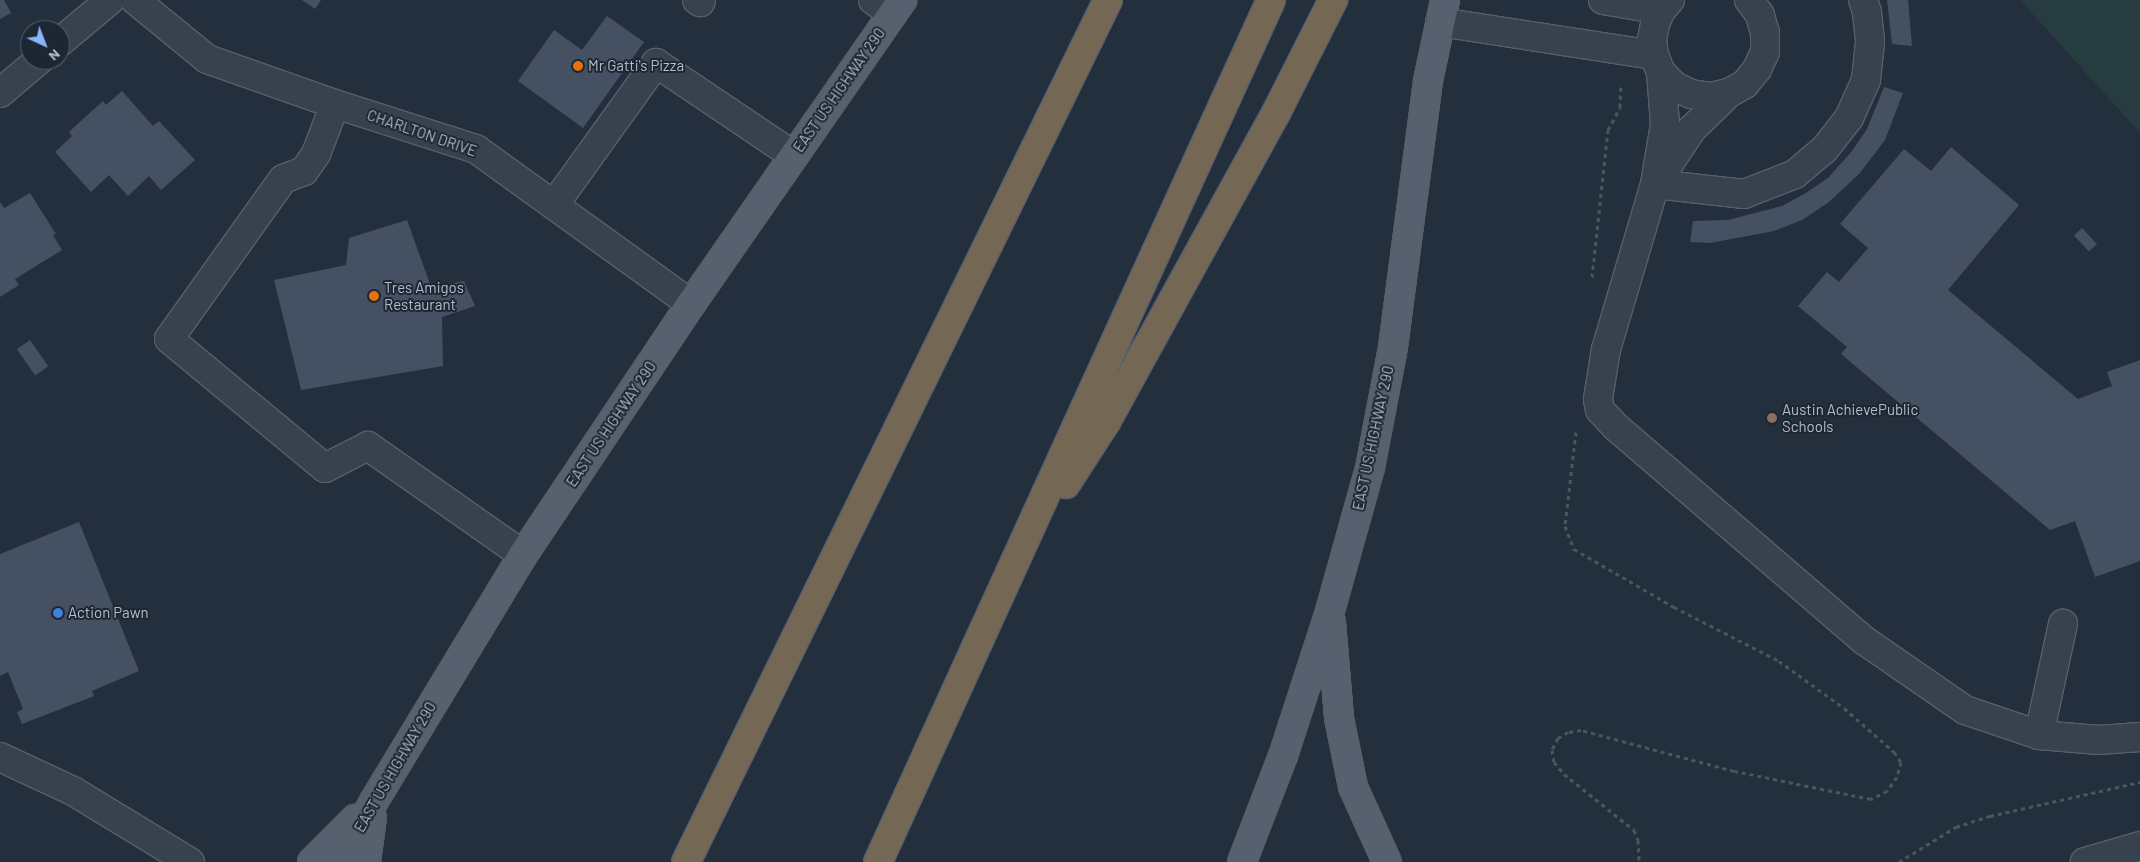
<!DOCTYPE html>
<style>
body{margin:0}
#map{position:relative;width:2140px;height:862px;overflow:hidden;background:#242f3e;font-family:Barlow,sans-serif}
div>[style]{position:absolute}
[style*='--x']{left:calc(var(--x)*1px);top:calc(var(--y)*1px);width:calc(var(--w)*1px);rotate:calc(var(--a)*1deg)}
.green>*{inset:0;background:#263c3f}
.building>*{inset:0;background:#455162;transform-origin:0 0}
.path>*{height:3px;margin-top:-1.5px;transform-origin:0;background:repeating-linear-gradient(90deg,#44595c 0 4px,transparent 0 8px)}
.roads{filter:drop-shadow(1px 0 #565f6c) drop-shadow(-1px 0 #565f6c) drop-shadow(0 1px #565f6c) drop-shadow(0 -1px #565f6c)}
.minor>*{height:28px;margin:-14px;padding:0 14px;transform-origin:14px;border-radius:14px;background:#38414e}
.major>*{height:28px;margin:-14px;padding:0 14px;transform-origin:14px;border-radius:14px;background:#56606e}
.highway>*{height:28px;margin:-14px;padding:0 14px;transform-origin:14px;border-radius:14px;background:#746855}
.dots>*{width:14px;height:14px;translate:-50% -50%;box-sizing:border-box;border:2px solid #1d2633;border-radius:50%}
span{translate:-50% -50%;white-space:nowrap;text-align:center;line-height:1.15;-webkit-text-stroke:4px #1d2633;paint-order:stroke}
.poi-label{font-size:15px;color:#b4bcc9}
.left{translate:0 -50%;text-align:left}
.street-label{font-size:15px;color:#b4bcc9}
.north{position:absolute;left:20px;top:20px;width:50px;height:50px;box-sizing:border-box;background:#1d2633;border:1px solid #59626f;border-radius:50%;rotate:137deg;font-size:14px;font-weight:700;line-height:20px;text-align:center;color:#b4bcc9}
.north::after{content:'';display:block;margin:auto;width:18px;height:22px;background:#8ab4f8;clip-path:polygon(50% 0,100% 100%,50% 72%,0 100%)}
</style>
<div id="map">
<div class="green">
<div style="clip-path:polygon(2020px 0,2140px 0,2140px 133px)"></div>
</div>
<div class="building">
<div style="clip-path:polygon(0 0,4px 0,11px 13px,0 19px)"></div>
<div style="clip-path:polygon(302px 0,321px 0,315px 9px)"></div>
<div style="clip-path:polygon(1887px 0,1908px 0,1912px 46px,1892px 44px)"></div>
<div style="clip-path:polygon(607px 16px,644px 42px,583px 128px,518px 81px,554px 30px,582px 50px)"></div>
<div style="clip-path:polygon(1884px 87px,1903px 93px,1885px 140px,1860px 173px,1829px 202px,1802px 220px,1774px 231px,1710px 243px,1690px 242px,1693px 221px,1728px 220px,1782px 206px,1806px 193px,1828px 178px,1852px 151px,1867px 129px)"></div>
<div style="clip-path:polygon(122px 91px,153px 126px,159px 121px,195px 160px,161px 190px,149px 176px,128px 196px,109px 175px,91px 192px,55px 152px,72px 136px,69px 132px,83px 119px,103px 101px,106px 105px)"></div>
<div style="clip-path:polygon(1951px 147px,2019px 205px,1948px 290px,2078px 399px,2112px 386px,2107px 372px,2140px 360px,2140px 561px,2095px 577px,2075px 521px,2050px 530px,1841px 354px,1847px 347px,1798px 306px,1827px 272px,1839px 282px,1868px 248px,1840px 224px,1904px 149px,1931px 171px)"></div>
<div style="clip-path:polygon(30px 193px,56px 234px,53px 235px,62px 250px,15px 279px,19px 285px,0 297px,0 202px,4px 208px)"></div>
<div style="clip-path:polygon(407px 220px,431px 287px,464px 281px,475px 306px,442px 317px,443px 366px,301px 390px,274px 280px,346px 265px,349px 238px)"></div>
<div style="left:2082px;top:228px;width:22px;height:11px;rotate:47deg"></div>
<div style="left:30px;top:340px;width:32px;height:16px;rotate:55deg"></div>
<div style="clip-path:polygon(79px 522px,139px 671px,92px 691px,94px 696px,22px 724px,17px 712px,23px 709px,8px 672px,0 676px,0 554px)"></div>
</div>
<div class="path">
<div style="--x:1592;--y:277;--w:148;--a:-83.8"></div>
<div style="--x:1608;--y:130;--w:26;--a:-62"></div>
<div style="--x:1620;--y:107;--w:23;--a:-88"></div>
<div style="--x:1576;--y:432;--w:95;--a:96.7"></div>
<div style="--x:1565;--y:526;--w:25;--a:69"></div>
<div style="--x:1574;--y:549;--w:116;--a:30.1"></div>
<div style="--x:1674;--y:607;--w:118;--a:27.2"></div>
<div style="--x:1779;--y:661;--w:80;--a:35.9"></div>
<div style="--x:1844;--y:708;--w:67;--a:41.3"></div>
<div style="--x:1894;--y:752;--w:12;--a:55"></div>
<div style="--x:1901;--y:762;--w:16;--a:105"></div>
<div style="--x:1897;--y:777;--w:17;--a:126"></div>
<div style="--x:1887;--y:791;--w:18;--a:153"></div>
<div style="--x:1871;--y:799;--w:140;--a:-168.4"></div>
<div style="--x:1734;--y:771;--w:158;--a:-165"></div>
<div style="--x:1581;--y:730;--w:13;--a:171"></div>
<div style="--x:1568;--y:732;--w:12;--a:149"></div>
<div style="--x:1558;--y:738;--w:13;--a:117"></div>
<div style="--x:1552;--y:750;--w:12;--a:81"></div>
<div style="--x:1554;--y:762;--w:16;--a:50"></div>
<div style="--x:1564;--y:774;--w:90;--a:38.7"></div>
<div style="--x:1634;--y:830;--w:11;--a:68"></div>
<div style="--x:1638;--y:840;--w:22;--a:87"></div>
<div style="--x:1899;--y:862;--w:67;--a:-31.6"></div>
<div style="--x:1956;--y:827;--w:36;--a:-18"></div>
<div style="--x:1990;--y:816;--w:154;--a:-12.8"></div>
</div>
<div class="roads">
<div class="minor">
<div style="--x:135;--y:0;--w:93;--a:39.3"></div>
<div style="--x:207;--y:59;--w:136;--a:19.4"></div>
<div style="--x:335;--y:104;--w:148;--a:17.7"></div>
<div style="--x:476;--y:149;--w:265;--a:35.8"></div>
<div style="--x:697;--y:0;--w:4;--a:34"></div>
<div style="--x:700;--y:2;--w:2;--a:-63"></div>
<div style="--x:873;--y:0;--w:24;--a:35"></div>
<div style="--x:1603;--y:0;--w:59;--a:9.8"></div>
<div style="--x:1670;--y:0;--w:13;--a:132"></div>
<div style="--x:1661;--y:10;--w:15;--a:113"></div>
<div style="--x:1655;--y:24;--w:15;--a:101"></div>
<div style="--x:1652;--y:39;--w:16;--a:83"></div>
<div style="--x:1654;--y:55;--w:18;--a:68"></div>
<div style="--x:1661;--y:72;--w:19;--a:47"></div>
<div style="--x:1674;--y:86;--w:19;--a:25"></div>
<div style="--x:1691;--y:94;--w:20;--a:9"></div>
<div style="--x:1711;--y:97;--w:18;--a:-13"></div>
<div style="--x:1729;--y:93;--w:18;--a:-29"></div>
<div style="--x:1745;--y:84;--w:19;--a:-51"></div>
<div style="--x:1757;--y:69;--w:19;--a:-65"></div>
<div style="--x:1765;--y:52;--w:19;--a:-90"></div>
<div style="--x:1765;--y:33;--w:19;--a:-106"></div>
<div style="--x:1760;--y:15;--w:19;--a:-126"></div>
<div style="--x:1440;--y:22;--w:217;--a:8.8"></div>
<div style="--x:60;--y:42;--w:65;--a:-40"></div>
<div style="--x:1661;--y:72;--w:52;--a:85.6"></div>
<div style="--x:1665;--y:124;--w:61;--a:99.5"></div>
<div style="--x:1655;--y:184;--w:172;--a:106.5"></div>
<div style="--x:1606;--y:349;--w:51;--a:99.1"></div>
<div style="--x:1598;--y:399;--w:11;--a:80"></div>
<div style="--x:1600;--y:410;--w:23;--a:47"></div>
<div style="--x:1616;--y:427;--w:328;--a:40.7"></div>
<div style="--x:1865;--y:641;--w:121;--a:34.6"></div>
<div style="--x:1965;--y:710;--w:78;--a:18.7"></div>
<div style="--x:2039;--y:735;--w:60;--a:4.8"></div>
<div style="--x:2099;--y:740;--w:41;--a:-4.2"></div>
<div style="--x:0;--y:93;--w:51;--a:-40.2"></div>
<div style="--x:335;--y:104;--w:53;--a:110.8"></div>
<div style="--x:316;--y:154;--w:21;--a:125"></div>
<div style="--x:304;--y:171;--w:22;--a:159"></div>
<div style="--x:283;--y:179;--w:196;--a:125.5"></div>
<div style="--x:169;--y:339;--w:202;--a:39.6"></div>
<div style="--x:325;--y:468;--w:48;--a:-27.1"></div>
<div style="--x:368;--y:446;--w:189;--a:35.1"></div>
<div style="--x:1660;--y:177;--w:58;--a:-56.3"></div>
<div style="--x:1692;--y:129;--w:52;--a:-44.2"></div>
<div style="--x:1655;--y:184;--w:90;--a:6.4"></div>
<div style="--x:1744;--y:194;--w:55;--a:-21.4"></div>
<div style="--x:1795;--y:174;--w:38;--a:-40"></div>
<div style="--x:1824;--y:150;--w:41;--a:-52"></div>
<div style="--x:1849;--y:118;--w:42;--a:-65.9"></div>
<div style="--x:1866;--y:80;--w:39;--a:-84"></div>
<div style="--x:1870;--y:41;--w:29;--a:-96"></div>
<div style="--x:1867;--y:12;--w:13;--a:-108"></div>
<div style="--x:554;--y:205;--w:175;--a:-54.3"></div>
<div style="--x:656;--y:63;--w:165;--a:33.9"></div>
<div style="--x:2039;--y:735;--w:114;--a:-77.8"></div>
<div style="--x:0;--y:757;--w:81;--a:25"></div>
<div style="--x:73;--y:791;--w:137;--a:31.3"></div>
<div style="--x:2085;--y:862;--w:57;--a:-16.2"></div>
</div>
<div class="major">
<div style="--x:1331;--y:622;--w:96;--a:85.2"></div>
<div style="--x:1339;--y:718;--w:70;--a:78.5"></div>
<div style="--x:1353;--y:787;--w:82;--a:65.6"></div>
<div style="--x:312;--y:862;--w:61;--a:-45"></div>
<div style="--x:341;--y:862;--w:69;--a:-61.6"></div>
<div style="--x:374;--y:801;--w:288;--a:-58.8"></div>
<div style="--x:523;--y:555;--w:302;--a:-56.2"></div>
<div style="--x:691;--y:304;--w:370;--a:-55.2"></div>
<div style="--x:366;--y:862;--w:45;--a:-82.4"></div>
<div style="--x:1242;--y:862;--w:114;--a:-68.9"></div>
<div style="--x:1283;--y:756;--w:152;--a:-72"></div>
<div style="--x:1330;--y:611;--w:148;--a:-74.4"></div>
<div style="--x:1370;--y:468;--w:123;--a:-79.2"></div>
<div style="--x:1393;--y:347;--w:268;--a:-82.5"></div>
<div style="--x:1428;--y:81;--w:83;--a:-78.1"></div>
</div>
<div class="highway">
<div style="--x:1066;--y:484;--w:74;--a:-57.2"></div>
<div style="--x:1106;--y:422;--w:353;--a:-61.2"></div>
<div style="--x:1276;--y:113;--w:127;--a:-63.2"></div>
<div style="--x:686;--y:862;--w:960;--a:-63.92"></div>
<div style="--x:878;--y:862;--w:947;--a:-65.49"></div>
</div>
</div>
<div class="dots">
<div style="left:578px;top:66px;background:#e8710a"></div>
<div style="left:374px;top:296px;background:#e8710a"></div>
<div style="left:1772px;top:418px;background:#8d6e63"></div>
<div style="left:58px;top:613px;background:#3f7fe0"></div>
</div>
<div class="poi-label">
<span class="left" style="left:588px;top:66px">Mr Gatti's Pizza</span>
<span class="left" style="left:384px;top:296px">Tres Amigos<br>Restaurant</span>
<span class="left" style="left:1782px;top:418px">Austin AchievePublic<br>Schools</span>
<span class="left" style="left:68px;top:613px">Action Pawn</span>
</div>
<div class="street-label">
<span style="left:839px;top:90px;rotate:-55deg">EAST US HIGHWAY 290</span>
<span style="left:422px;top:133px;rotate:19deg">CHARLTON DRIVE</span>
<span style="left:611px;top:424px;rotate:-56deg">EAST US HIGHWAY 290</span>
<span style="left:1373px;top:438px;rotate:-78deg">EAST US HIGHWAY 290</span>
<span style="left:395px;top:767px;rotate:-60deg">EAST US HIGHWAY 290</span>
</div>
<div class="north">N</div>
</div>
